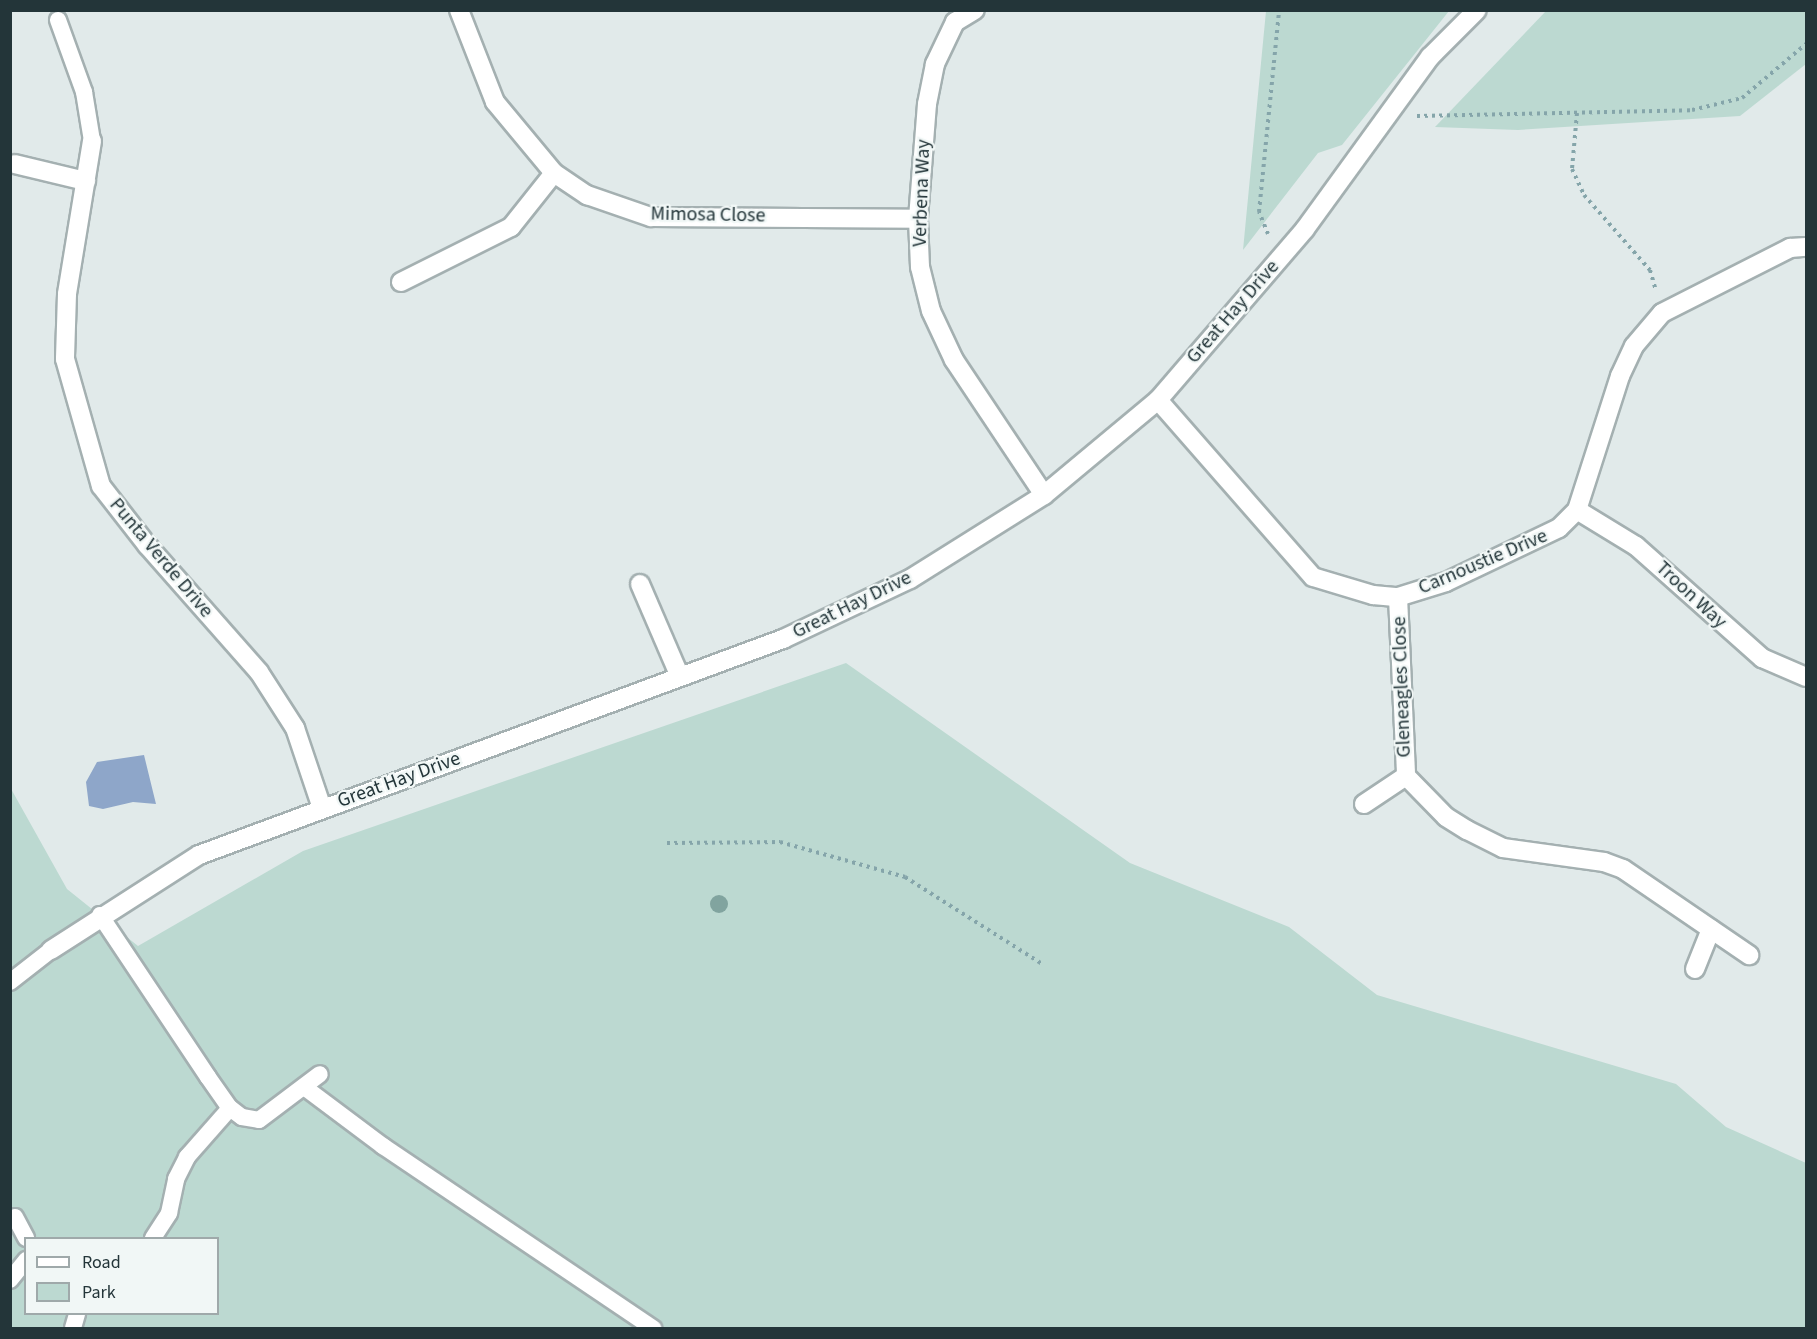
<!DOCTYPE html>
<style>
body{margin:0}
#map{position:relative;width:1817px;height:1339px;overflow:hidden;background:#e1eaea;font-family:"Source Sans 3",sans-serif}
div>[style]{position:absolute}
[style*='--x']{left:calc(var(--x)*1px);top:calc(var(--y)*1px);width:calc(var(--w)*1px);rotate:calc(var(--a)*1deg)}
.green>*{inset:0;background:#bcd9d1}
.water>*{inset:0;background:#8ea6c9}
.path>*{height:4px;margin-top:-2px;transform-origin:0;background:repeating-linear-gradient(90deg,#85a5aa 0 3px,transparent 0 7.5px)}
.roads{filter:drop-shadow(2px 0 #a4b0b1) drop-shadow(-2px 0 #a4b0b1) drop-shadow(0 2px #a4b0b1) drop-shadow(0 -2px #a4b0b1)}
.lane>*{height:16px;margin:-8px;padding:0 8px;transform-origin:8px;border-radius:8px;background:#fff}
.street>*{height:18px;margin:-9px;padding:0 9px;transform-origin:9px;border-radius:9px;background:#fff}
.trees>*{width:18px;height:18px;margin:-9px;border-radius:50%;background:#81a49f}
span{translate:-50% -50%;white-space:nowrap;text-align:center;line-height:1.15;-webkit-text-stroke:4.5px #f1f7f6;paint-order:stroke}
.street-label{font-size:20px;color:#233539}
.frame{position:absolute;inset:0;border:12px solid #233539;pointer-events:none}
.legend{position:absolute;left:24px;top:1237px;width:195px;height:78px;box-sizing:border-box;background:#f1f7f6;border:2px solid #9fa9aa;margin:0;padding:8px 10px;list-style:none;font-size:18px;color:#233539}
.legend li{display:flex;align-items:center;gap:12px;height:30px}
.legend b{width:30px;border:2px solid #9fa9aa}
</style>
<div id="map">
<div class="green">
<div style="clip-path:polygon(1266px 11px,1449px 11px,1342px 145px,1318px 153px,1243px 250px)"></div>
<div style="clip-path:polygon(1546px 11px,1806px 11px,1806px 64px,1740px 116px,1518px 130px,1435px 127px)"></div>
<div style="clip-path:polygon(evenodd,846px 663px,1130px 863px,1289px 927px,1377px 995px,1676px 1084px,1726px 1127px,1806px 1163px,1806px 1328px,11px 1328px,10px 787px,67px 889px,138px 946px,303px 851px,846px 663px,26px 1238px,218px 1238px,218px 1314px,26px 1314px,26px 1238px)"></div>
</div>
<div class="water">
<div style="clip-path:polygon(144px 755px,156px 804px,133px 802px,103px 809px,89px 806px,86px 782px,97px 762px)"></div>
</div>
<div class="path">
<div style="--x:1577;--y:113;--w:56;--a:95.1"></div>
<div style="--x:1572;--y:169;--w:29;--a:65"></div>
<div style="--x:1584;--y:195;--w:100;--a:48.7"></div>
<div style="--x:1650;--y:270;--w:22;--a:74"></div>
<div style="--x:1417;--y:116;--w:275;--a:-1.2"></div>
<div style="--x:1692;--y:110;--w:51;--a:-13.5"></div>
<div style="--x:1742;--y:98;--w:84;--a:-40.2"></div>
<div style="--x:1268;--y:234;--w:24;--a:-112"></div>
<div style="--x:1259;--y:212;--w:203;--a:-84.3"></div>
<div style="--x:667;--y:843;--w:113;--a:-0.5"></div>
<div style="--x:780;--y:842;--w:130;--a:15.6"></div>
<div style="--x:905;--y:877;--w:162;--a:32.4"></div>
</div>
<div class="roads">
<div class="lane">
<div style="--x:58;--y:20;--w:77;--a:70.1"></div>
<div style="--x:84;--y:92;--w:50;--a:80.7"></div>
<div style="--x:100;--y:915;--w:195;--a:56.3"></div>
<div style="--x:208;--y:1077;--w:38;--a:55"></div>
<div style="--x:230;--y:1108;--w:15;--a:37"></div>
<div style="--x:242;--y:1117;--w:17;--a:10"></div>
<div style="--x:259;--y:1120;--w:76;--a:-37"></div>
<div style="--x:10;--y:982;--w:52;--a:-38"></div>
<div style="--x:304;--y:1087;--w:99;--a:36.8"></div>
<div style="--x:383;--y:1146;--w:326;--a:34"></div>
<div style="--x:15;--y:1217;--w:24;--a:62"></div>
<div style="--x:153;--y:1238;--w:30;--a:-57"></div>
<div style="--x:169;--y:1213;--w:35;--a:-78"></div>
<div style="--x:176;--y:1179;--w:25;--a:-63"></div>
<div style="--x:187;--y:1157;--w:65;--a:-48.7"></div>
<div style="--x:10;--y:1280;--w:26;--a:-51"></div>
<div style="--x:73;--y:1328;--w:15;--a:-74"></div>
</div>
<div class="street">
<div style="--x:459;--y:10;--w:99;--a:68.6"></div>
<div style="--x:495;--y:102;--w:92;--a:50.3"></div>
<div style="--x:554;--y:173;--w:40;--a:34"></div>
<div style="--x:587;--y:195;--w:68;--a:19"></div>
<div style="--x:651;--y:217;--w:267;--a:0.4"></div>
<div style="--x:955;--y:22;--w:47;--a:115.5"></div>
<div style="--x:935;--y:64;--w:41;--a:101.3"></div>
<div style="--x:927;--y:104;--w:115;--a:94.5"></div>
<div style="--x:918;--y:219;--w:48;--a:87.6"></div>
<div style="--x:920;--y:267;--w:45;--a:76"></div>
<div style="--x:931;--y:311;--w:54;--a:64.9"></div>
<div style="--x:954;--y:360;--w:162;--a:56.3"></div>
<div style="--x:955;--y:22;--w:23;--a:-31"></div>
<div style="--x:92;--y:141;--w:155;--a:99.3"></div>
<div style="--x:67;--y:294;--w:65;--a:91.8"></div>
<div style="--x:65;--y:359;--w:132;--a:74.2"></div>
<div style="--x:101;--y:486;--w:75;--a:52.1"></div>
<div style="--x:147;--y:545;--w:169;--a:48.6"></div>
<div style="--x:259;--y:672;--w:67;--a:57.3"></div>
<div style="--x:295;--y:728;--w:84;--a:71.4"></div>
<div style="--x:15;--y:164;--w:73;--a:13.5"></div>
<div style="--x:401;--y:282;--w:123;--a:-26.6"></div>
<div style="--x:511;--y:227;--w:69;--a:-51.5"></div>
<div style="--x:1158;--y:400;--w:235;--a:48.8"></div>
<div style="--x:1313;--y:577;--w:63;--a:16.7"></div>
<div style="--x:1373;--y:595;--w:25;--a:5"></div>
<div style="--x:1398;--y:597;--w:50;--a:-17.4"></div>
<div style="--x:1446;--y:582;--w:125;--a:-25.5"></div>
<div style="--x:1559;--y:528;--w:25;--a:-45"></div>
<div style="--x:1577;--y:510;--w:141;--a:-72.2"></div>
<div style="--x:1620;--y:376;--w:33;--a:-65"></div>
<div style="--x:1634;--y:346;--w:43;--a:-49.7"></div>
<div style="--x:1662;--y:313;--w:144;--a:-26.9"></div>
<div style="--x:1790;--y:248;--w:16;--a:-4"></div>
<div style="--x:1577;--y:510;--w:69;--a:31.4"></div>
<div style="--x:1636;--y:546;--w:169;--a:41.6"></div>
<div style="--x:1762;--y:658;--w:48;--a:23.4"></div>
<div style="--x:640;--y:584;--w:101;--a:66.7"></div>
<div style="--x:1398;--y:597;--w:179;--a:87.4"></div>
<div style="--x:1406;--y:776;--w:57;--a:45.7"></div>
<div style="--x:1446;--y:817;--w:25;--a:32"></div>
<div style="--x:1467;--y:830;--w:40;--a:26.6"></div>
<div style="--x:1503;--y:848;--w:102;--a:7.9"></div>
<div style="--x:1604;--y:862;--w:20;--a:20"></div>
<div style="--x:1623;--y:869;--w:153;--a:34.3"></div>
<div style="--x:1364;--y:804;--w:50;--a:-33.7"></div>
<div style="--x:51;--y:950;--w:176;--a:-32.7"></div>
<div style="--x:199;--y:855;--w:623;--a:-20.3"></div>
<div style="--x:783;--y:639;--w:140;--a:-25.3"></div>
<div style="--x:910;--y:579;--w:158;--a:-32.1"></div>
<div style="--x:1044;--y:495;--w:148;--a:-39.8"></div>
<div style="--x:1158;--y:400;--w:225;--a:-49.3"></div>
<div style="--x:1305;--y:229;--w:213;--a:-54"></div>
<div style="--x:1430;--y:57;--w:66;--a:-45"></div>
<div style="--x:1695;--y:969;--w:43;--a:-68.2"></div>
</div>
</div>
<div class="trees">
<div style="left:719px;top:904px"></div>
</div>
<div class="street-label">
<span style="left:922px;top:193px;rotate:-88deg">Verbena Way</span>
<span style="left:708px;top:215px;rotate:1deg">Mimosa Close</span>
<span style="left:1233px;top:312px;rotate:-49deg">Great Hay Drive</span>
<span style="left:161px;top:558px;rotate:50deg">Punta Verde Drive</span>
<span style="left:1483px;top:562px;rotate:-23deg">Carnoustie Drive</span>
<span style="left:1691px;top:595px;rotate:43deg">Troon Way</span>
<span style="left:852px;top:605px;rotate:-26deg">Great Hay Drive</span>
<span style="left:1402px;top:687px;rotate:-92deg">Gleneagles Close</span>
<span style="left:399px;top:780px;rotate:-20deg">Great Hay Drive</span>
</div>
<div class="frame"></div>
<ul class="legend">
<li><b style="height:8px;background:#fff"></b>Road</li>
<li><b style="height:16px;background:#bcd9d1"></b>Park</li>
</ul>
</div>
